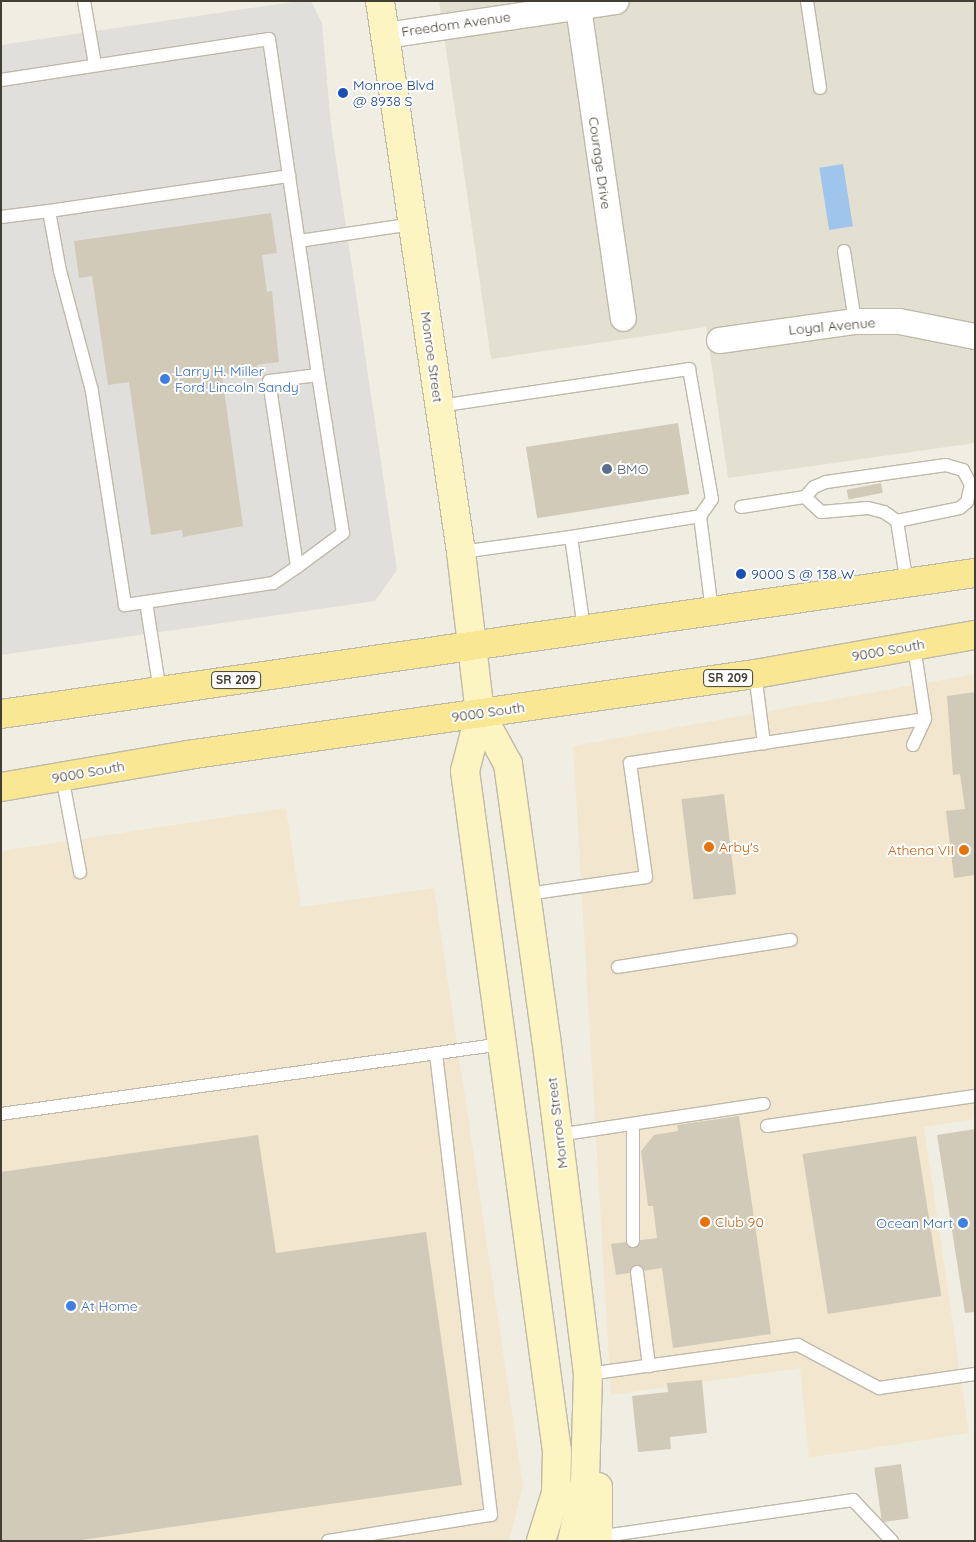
<!DOCTYPE html>
<style>
body{margin:0}
#map{position:relative;width:976px;height:1542px;overflow:hidden;background:#f0eee3;font-family:Quicksand,sans-serif}
div>[style]{position:absolute}
[style*='--x']{left:calc(var(--x)*1px);top:calc(var(--y)*1px);width:calc(var(--w)*1px);rotate:calc(var(--a)*1deg)}
.residential>*{inset:0;background:#e4e0d1}
.commercial>*{inset:0;background:#f2e7ce}
.parking>*{inset:0;background:#e1dfdb}
.water>*{inset:0;background:#a0c5ec;transform-origin:0 0}
.building>*{inset:0;background:#d1cab9;transform-origin:0 0}
.roads{filter:drop-shadow(1px 0 #beb9a9) drop-shadow(-1px 0 #beb9a9) drop-shadow(0 1px #beb9a9) drop-shadow(0 -1px #beb9a9)}
.lane>*{height:12px;margin:-6px;padding:0 6px;transform-origin:6px;border-radius:6px;background:#fff}
.street>*{height:25px;margin:-12.5px;padding:0 12.5px;transform-origin:12.5px;border-radius:12.5px;background:#fff}
.secondary>*{height:28px;margin:-14px;padding:0 14px;transform-origin:14px;border-radius:14px;background:#fcf4c1}
.primary>*{height:28px;margin:-14px;padding:0 14px;transform-origin:14px;border-radius:14px;background:#f9e793}
.dots>*{width:14px;height:14px;translate:-50% -50%;box-sizing:border-box;border:2px solid #fff;border-radius:50%}
span{translate:-50% -50%;white-space:nowrap;text-align:center;line-height:1.15;-webkit-text-stroke:4px #fff;paint-order:stroke}
.shield-label span{padding:1px 4px;background:#fff;border:1px solid;border-radius:4px;-webkit-text-stroke-width:0}
.shield-label{font-size:12px;color:#423e33;font-weight:700}
.street-label{font-size:14px;color:#423e33}
.transit-label{font-size:14px;color:#164399}
.left{translate:0 -50%;text-align:left}
.shop-label{font-size:14px;color:#366cbe}
.right{translate:-100% -50%;text-align:right}
.service-label{font-size:14px;color:#4e5e75}
.food-label{font-size:14px;color:#c56008}
.frame{position:absolute;inset:0;border:2px solid #423e33;pointer-events:none}
</style>
<div id="map">
<div class="residential">
<div style="clip-path:polygon(439px 1px,975px 1px,975px 443px,728px 478px,706px 327px,491px 359px)"></div>
</div>
<div class="commercial">
<div style="clip-path:polygon(975px 674px,975px 1119px,924px 1127px,969px 1433px,809px 1458px,800px 1368px,611px 1395px,573px 746px)"></div>
<div style="clip-path:polygon(286px 808px,301px 907px,434px 888px,523px 1486px,509px 1541px,1px 1541px,1px 851px)"></div>
</div>
<div class="parking">
<div style="clip-path:polygon(299px 1px,311px 1px,322px 23px,331px 125px,397px 570px,375px 601px,1px 655px,1px 45px)"></div>
</div>
<div class="water">
<div style="left:843px;top:164px;width:63px;height:24px;rotate:81deg"></div>
</div>
<div class="building">
<div style="clip-path:polygon(271px 213px,277px 253px,262px 255px,267px 292px,272px 291px,279px 362px,257px 365px,258px 370px,222px 375px,243px 526px,183px 537px,182px 530px,151px 535px,129px 382px,108px 385px,92px 276px,79px 278px,74px 241px)"></div>
<div style="left:678px;top:423px;width:72px;height:154px;rotate:81deg"></div>
<div style="left:881px;top:483px;width:10px;height:35px;rotate:79deg"></div>
<div style="clip-path:polygon(975px 692px,975px 875px,954px 878px,946px 811px,965px 809px,960px 774px,953px 775px,947px 696px)"></div>
<div style="left:724px;top:794px;width:101px;height:43px;rotate:83deg"></div>
<div style="clip-path:polygon(739px 1116px,771px 1334px,673px 1348px,662px 1268px,616px 1275px,611px 1244px,657px 1238px,653px 1206px,648px 1206px,641px 1151px,654px 1135px,678px 1131px,677px 1125px)"></div>
<div style="clip-path:polygon(975px 1129px,975px 1312px,965px 1313px,937px 1135px)"></div>
<div style="clip-path:polygon(258px 1135px,276px 1253px,426px 1232px,462px 1485px,75px 1541px,1px 1541px,1px 1172px)"></div>
<div style="left:916px;top:1136px;width:162px;height:115px;rotate:81deg"></div>
<div style="clip-path:polygon(702px 1380px,707px 1433px,670px 1437px,671px 1449px,638px 1452px,632px 1396px,668px 1392px,667px 1383px)"></div>
<div style="left:901px;top:1464px;width:55px;height:27px;rotate:82deg"></div>
</div>
<div class="roads">
<div class="lane">
<div style="--x:84;--y:1;--w:65;--a:80.2"></div>
<div style="--x:807;--y:1;--w:88;--a:81.5"></div>
<div style="--x:1;--y:80;--w:271;--a:-8.7"></div>
<div style="--x:269;--y:39;--w:138;--a:81.7"></div>
<div style="--x:289;--y:176;--w:201;--a:81.7"></div>
<div style="--x:318;--y:375;--w:49;--a:173"></div>
<div style="--x:269;--y:381;--w:188;--a:81.4"></div>
<div style="--x:297;--y:567;--w:29;--a:146"></div>
<div style="--x:273;--y:583;--w:150;--a:171.5"></div>
<div style="--x:125;--y:605;--w:217;--a:-98.8"></div>
<div style="--x:92;--y:391;--w:124;--a:-104.9"></div>
<div style="--x:60;--y:271;--w:61;--a:-100.4"></div>
<div style="--x:49;--y:211;--w:243;--a:-8.3"></div>
<div style="--x:1;--y:217;--w:48;--a:-7.1"></div>
<div style="--x:299;--y:241;--w:115;--a:-8.5"></div>
<div style="--x:844;--y:251;--w:71;--a:81.1"></div>
<div style="--x:439;--y:406;--w:253;--a:-8.4"></div>
<div style="--x:689;--y:369;--w:132;--a:80"></div>
<div style="--x:712;--y:499;--w:21;--a:125"></div>
<div style="--x:741;--y:507;--w:65;--a:-8.9"></div>
<div style="--x:805;--y:497;--w:22;--a:43"></div>
<div style="--x:821;--y:512;--w:47;--a:-4.9"></div>
<div style="--x:868;--y:508;--w:16;--a:14"></div>
<div style="--x:884;--y:512;--w:16;--a:35"></div>
<div style="--x:897;--y:521;--w:64;--a:-11.7"></div>
<div style="--x:960;--y:508;--w:9;--a:-41"></div>
<div style="--x:967;--y:502;--w:17;--a:-77"></div>
<div style="--x:971;--y:485;--w:17;--a:-118"></div>
<div style="--x:963;--y:470;--w:18;--a:-164"></div>
<div style="--x:946;--y:465;--w:121;--a:171.9"></div>
<div style="--x:826;--y:482;--w:13;--a:157"></div>
<div style="--x:814;--y:487;--w:13;--a:132"></div>
<div style="--x:897;--y:521;--w:64;--a:81"></div>
<div style="--x:461;--y:552;--w:111;--a:-7.8"></div>
<div style="--x:297;--y:567;--w:57;--a:-36.5"></div>
<div style="--x:343;--y:533;--w:160;--a:-99"></div>
<div style="--x:146;--y:602;--w:90;--a:81.1"></div>
<div style="--x:584;--y:629;--w:93;--a:-98"></div>
<div style="--x:571;--y:537;--w:131;--a:-9.2"></div>
<div style="--x:700;--y:516;--w:96;--a:82.8"></div>
<div style="--x:755;--y:674;--w:70;--a:82.6"></div>
<div style="--x:913;--y:745;--w:29;--a:-65"></div>
<div style="--x:925;--y:719;--w:74;--a:-98.6"></div>
<div style="--x:62;--y:776;--w:98;--a:79.4"></div>
<div style="--x:527;--y:894;--w:120;--a:-8.1"></div>
<div style="--x:646;--y:877;--w:115;--a:-98"></div>
<div style="--x:630;--y:763;--w:298;--a:-8.5"></div>
<div style="--x:618;--y:967;--w:175;--a:-8.9"></div>
<div style="--x:1;--y:1114;--w:506;--a:-7.95"></div>
<div style="--x:767;--y:1126;--w:210;--a:-8.2"></div>
<div style="--x:558;--y:1135;--w:208;--a:-8.6"></div>
<div style="--x:633;--y:1241;--w:117;--a:-90"></div>
<div style="--x:637;--y:1272;--w:95;--a:82.7"></div>
<div style="--x:588;--y:1374;--w:212;--a:-7.9"></div>
<div style="--x:798;--y:1345;--w:92;--a:28"></div>
<div style="--x:879;--y:1388;--w:97;--a:-8.3"></div>
<div style="--x:597;--y:1537;--w:259;--a:-8.2"></div>
<div style="--x:853;--y:1500;--w:57;--a:46.4"></div>
<div style="--x:328;--y:1541;--w:165;--a:-9.1"></div>
<div style="--x:491;--y:1515;--w:465;--a:-96.8"></div>
</div>
<div class="street">
<div style="--x:578;--y:7;--w:314;--a:81.8"></div>
<div style="--x:385;--y:35;--w:233;--a:-8.4"></div>
<div style="--x:719;--y:340;--w:137;--a:-8"></div>
<div style="--x:855;--y:321;--w:44;--a:0"></div>
<div style="--x:899;--y:321;--w:77;--a:11.2"></div>
</div>
<div class="secondary">
<div style="--x:380;--y:1;--w:557;--a:81.64"></div>
<div style="--x:461;--y:552;--w:162;--a:83.3"></div>
<div style="--x:480;--y:713;--w:58;--a:61.2"></div>
<div style="--x:508;--y:764;--w:276;--a:82.1"></div>
<div style="--x:546;--y:1037;--w:340;--a:82.9"></div>
<div style="--x:588;--y:1374;--w:106;--a:91.6"></div>
<div style="--x:585;--y:1480;--w:62;--a:102"></div>
<div style="--x:480;--y:713;--w:60;--a:104.5"></div>
<div style="--x:465;--y:771;--w:686;--a:82.3"></div>
<div style="--x:557;--y:1451;--w:42;--a:91.4"></div>
<div style="--x:556;--y:1493;--w:50;--a:107.4"></div>
<div style="--x:598;--y:1541;--w:54;--a:-90"></div>
</div>
<div class="primary">
<div style="--x:1;--y:714;--w:984;--a:-8.24"></div>
<div style="--x:1;--y:787;--w:190;--a:-9.7"></div>
<div style="--x:188;--y:755;--w:573;--a:-8.13"></div>
<div style="--x:755;--y:674;--w:223;--a:-10.1"></div>
</div>
</div>
<div class="dots">
<div style="left:343px;top:93px;background:#1a4fb4"></div>
<div style="left:165px;top:379px;background:#3f7fe0"></div>
<div style="left:607px;top:469px;background:#5c6f8a"></div>
<div style="left:741px;top:574px;background:#1a4fb4"></div>
<div style="left:709px;top:847px;background:#e8710a"></div>
<div style="left:964px;top:850px;background:#e8710a"></div>
<div style="left:705px;top:1222px;background:#e8710a"></div>
<div style="left:963px;top:1223px;background:#3f7fe0"></div>
<div style="left:71px;top:1306px;background:#3f7fe0"></div>
</div>
<div class="shield-label">
<span style="left:728px;top:678px">SR 209</span>
<span style="left:236px;top:680px">SR 209</span>
</div>
<div class="street-label">
<span style="left:456px;top:24px;rotate:-8deg">Freedom Avenue</span>
<span style="left:600px;top:163px;rotate:82deg">Courage Drive</span>
<span style="left:832px;top:326px;rotate:-5deg">Loyal Avenue</span>
<span style="left:432px;top:357px;rotate:82deg">Monroe Street</span>
<span style="left:888px;top:650px;rotate:-10deg">9000 South</span>
<span style="left:488px;top:712px;rotate:-8deg">9000 South</span>
<span style="left:88px;top:772px;rotate:-10deg">9000 South</span>
<span style="left:557px;top:1123px;rotate:-97deg">Monroe Street</span>
</div>
<div class="transit-label">
<span class="left" style="left:353px;top:93px">Monroe Blvd<br>@ 8938 S</span>
<span class="left" style="left:751px;top:574px">9000 S @ 138 W</span>
</div>
<div class="shop-label">
<span class="left" style="left:175px;top:379px">Larry H. Miller<br>Ford Lincoln Sandy</span>
<span class="right" style="left:953px;top:1223px">Ocean Mart</span>
<span class="left" style="left:81px;top:1306px">At Home</span>
</div>
<div class="service-label">
<span class="left" style="left:617px;top:469px">BMO</span>
</div>
<div class="food-label">
<span class="left" style="left:719px;top:847px">Arby's</span>
<span class="right" style="left:954px;top:850px">Athena VII</span>
<span class="left" style="left:715px;top:1222px">Club 90</span>
</div>
<div class="frame"></div>
</div>
